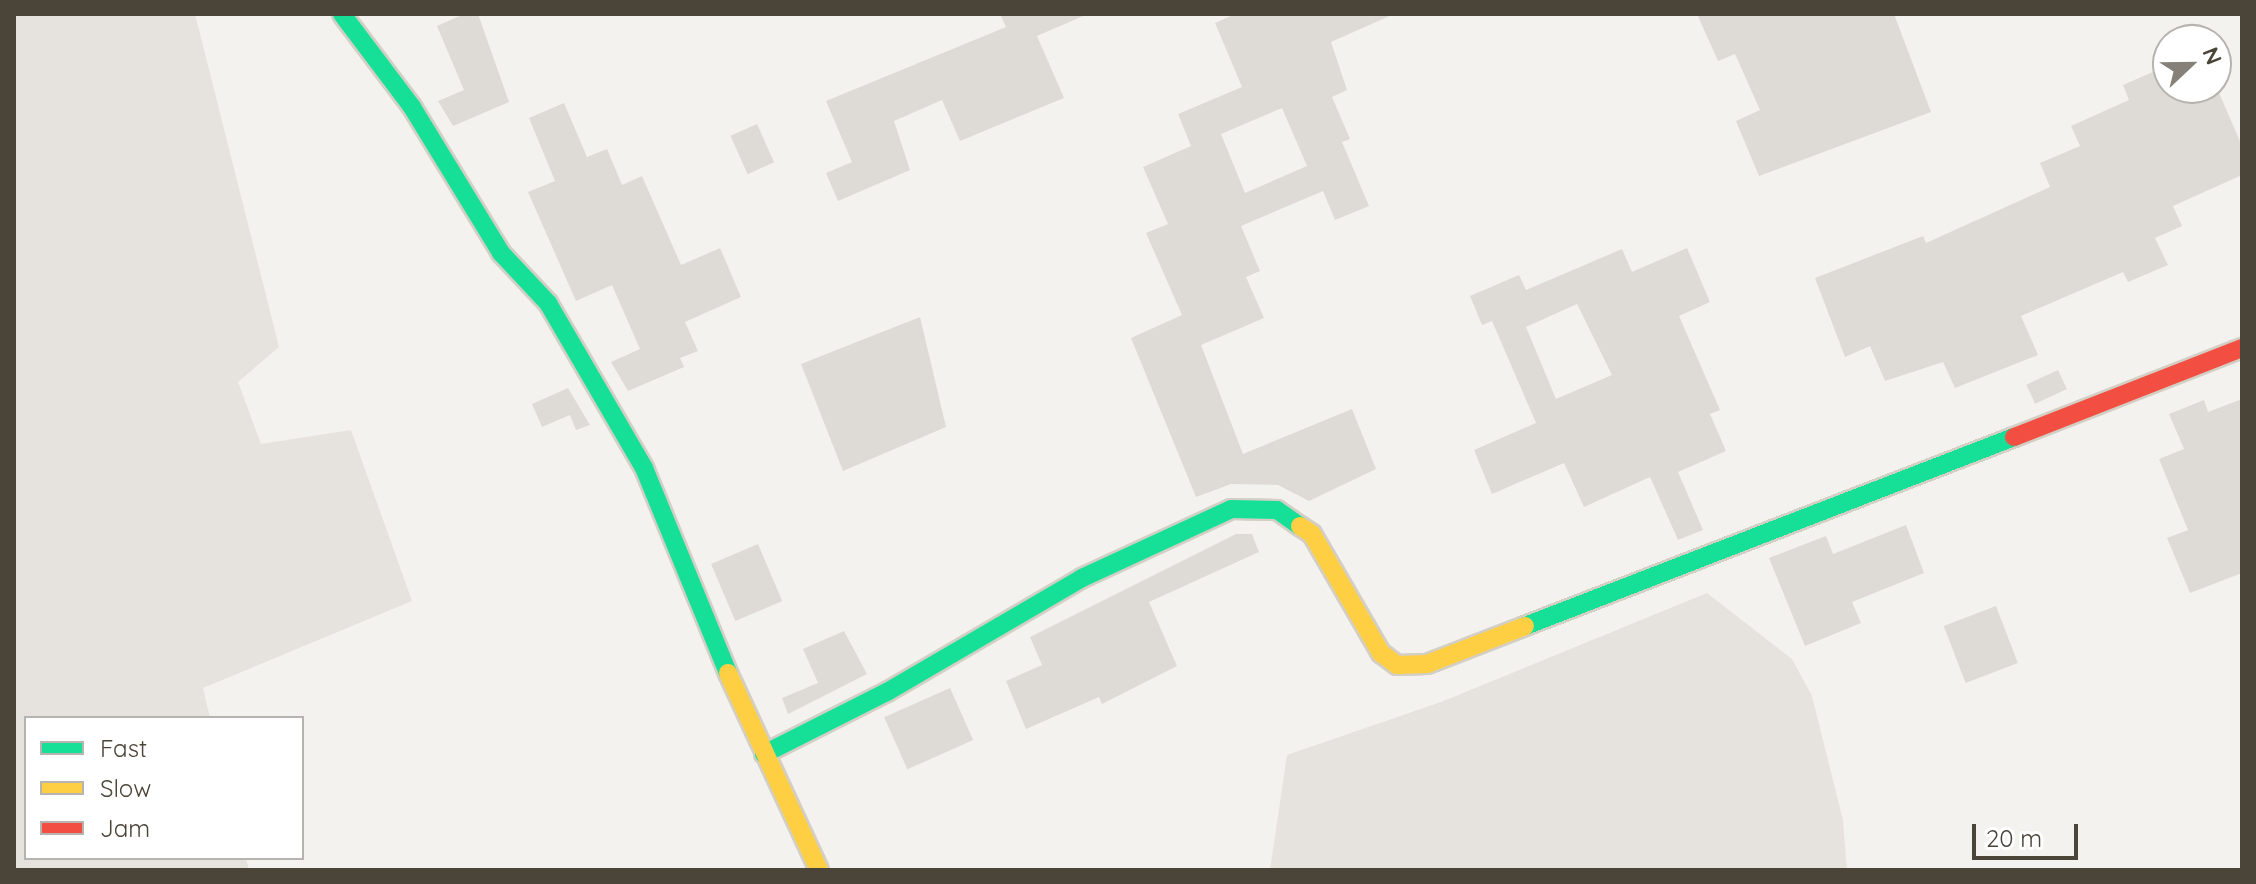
<!DOCTYPE html>
<style>
body{margin:0}
#map{position:relative;width:2256px;height:884px;overflow:hidden;background:#f4f2ee;font-family:Quicksand,sans-serif}
div>[style]{position:absolute}
[style*='--x']{left:calc(var(--x)*1px);top:calc(var(--y)*1px);width:calc(var(--w)*1px);rotate:calc(var(--a)*1deg)}
.industrial>*{inset:0;background:#e6e2de}
.building>*{inset:0;background:#dedbd6;transform-origin:0 0}
.roads{filter:drop-shadow(2px 0 #d3cfc5) drop-shadow(-2px 0 #d3cfc5) drop-shadow(0 2px #d3cfc5) drop-shadow(0 -2px #d3cfc5)}
.fast>*{height:18px;margin:-9px;padding:0 9px;transform-origin:9px;border-radius:9px;background:#16e098}
.slow>*{height:18px;margin:-9px;padding:0 9px;transform-origin:9px;border-radius:9px;background:#ffcf43}
.jam>*{height:18px;margin:-9px;padding:0 9px;transform-origin:9px;border-radius:9px;background:#f24e42}
span{translate:-50% -50%;white-space:nowrap;text-align:center;line-height:1.15;-webkit-text-stroke:7px #fff;paint-order:stroke}
.frame{position:absolute;inset:0;border:16px solid #4b4439;pointer-events:none}
.legend{position:absolute;left:24px;top:716px;width:280px;height:144px;box-sizing:border-box;background:#fff;border:2px solid #b7b4b0;margin:0;padding:10px 14px;list-style:none;font-size:24px;color:#4b4439}
.legend li{display:flex;align-items:center;gap:16px;height:40px}
.legend b{width:40px;border:2px solid #b7b4b0}
.north{position:absolute;left:2152px;top:24px;width:80px;height:80px;box-sizing:border-box;background:#fff;border:2px solid #b7b4b0;border-radius:50%;rotate:68deg;font-size:22px;font-weight:700;line-height:32px;text-align:center;color:#4b4439}
.north::after{content:'';display:block;margin:auto;width:28px;height:36px;background:#868178;clip-path:polygon(50% 0,100% 100%,50% 72%,0 100%)}
.scale{position:absolute;left:1972px;top:824px;width:106px;height:36px;box-sizing:border-box;border:4px solid #4b4439;border-top:0;padding-left:10px;font-size:24px;line-height:28px;white-space:nowrap;color:#4b4439;-webkit-text-stroke:6px #fff;paint-order:stroke}
</style>
<div id="map">
<div class="industrial">
<div style="clip-path:polygon(14px 14px,195px 14px,279px 347px,238px 382px,261px 444px,351px 430px,412px 601px,203px 688px,210px 718px,26px 718px,26px 858px,246px 858px,249px 870px,14px 870px)"></div>
<div style="clip-path:polygon(1707px 593px,1792px 659px,1812px 696px,1843px 820px,1847px 870px,1270px 870px,1287px 755px,1441px 702px)"></div>
</div>
<div class="building">
<div style="clip-path:polygon(464px 14px,478px 14px,509px 102px,453px 126px,438px 101px,464px 90px,437px 26px)"></div>
<div style="clip-path:polygon(1000px 14px,1088px 14px,1037px 36px,1064px 98px,960px 141px,942px 100px,894px 121px,910px 170px,838px 201px,826px 173px,852px 162px,826px 101px,1006px 27px)"></div>
<div style="clip-path:polygon(evenodd,1235px 14px,1394px 14px,1331px 42px,1347px 90px,1332px 97px,1350px 139px,1342px 142px,1369px 206px,1335px 220px,1323px 191px,1241px 226px,1260px 271px,1246px 277px,1264px 318px,1201px 345px,1243px 454px,1352px 409px,1376px 469px,1309px 501px,1278px 485px,1231px 484px,1196px 497px,1131px 338px,1182px 315px,1146px 233px,1168px 224px,1143px 167px,1191px 146px,1178px 114px,1242px 87px,1215px 23px,1235px 14px,1282px 108px,1307px 166px,1245px 193px,1221px 134px,1282px 108px)"></div>
<div style="clip-path:polygon(1697px 14px,1894px 14px,1931px 112px,1759px 176px,1736px 121px,1760px 110px,1735px 54px,1718px 61px)"></div>
<div style="clip-path:polygon(2162px 68px,2168px 88px,2217px 88px,2242px 146px,2242px 175px,2173px 206px,2182px 226px,2155px 238px,2168px 265px,2128px 282px,2123px 272px,2021px 316px,2038px 355px,1955px 388px,1943px 362px,1885px 381px,1870px 346px,1845px 357px,1815px 278px,1923px 236px,1926px 243px,2050px 187px,2040px 163px,2080px 146px,2071px 126px,2129px 100px,2123px 85px)"></div>
<div style="clip-path:polygon(564px 103px,587px 157px,607px 149px,622px 185px,642px 176px,681px 265px,720px 248px,741px 297px,685px 322px,698px 351px,680px 358px,684px 367px,628px 391px,611px 362px,640px 349px,612px 285px,576px 301px,528px 192px,555px 181px,529px 118px)"></div>
<div style="left:757px;top:124px;width:42px;height:29px;rotate:66deg"></div>
<div style="clip-path:polygon(evenodd,1687px 248px,1710px 302px,1679px 316px,1720px 410px,1710px 414px,1726px 451px,1678px 472px,1703px 530px,1678px 540px,1650px 477px,1584px 507px,1564px 463px,1492px 494px,1474px 450px,1536px 423px,1492px 321px,1482px 325px,1470px 296px,1519px 275px,1526px 290px,1622px 249px,1632px 272px,1687px 248px,1577px 304px,1612px 375px,1556px 399px,1526px 327px,1577px 304px)"></div>
<div style="clip-path:polygon(920px 317px,946px 427px,843px 471px,801px 364px)"></div>
<div style="left:2058px;top:370px;width:21px;height:35px;rotate:65deg"></div>
<div style="clip-path:polygon(568px 388px,590px 425px,576px 430px,570px 415px,542px 427px,532px 404px)"></div>
<div style="clip-path:polygon(2242px 399px,2242px 573px,2190px 593px,2167px 538px,2188px 530px,2159px 459px,2184px 449px,2169px 414px,2204px 400px,2208px 412px)"></div>
<div style="clip-path:polygon(1906px 525px,1924px 573px,1852px 602px,1861px 623px,1805px 646px,1769px 558px,1826px 536px,1833px 554px)"></div>
<div style="clip-path:polygon(1236px 534px,1252px 534px,1259px 552px,1149px 602px,1177px 666px,1102px 704px,1099px 697px,1026px 729px,1006px 681px,1042px 665px,1030px 637px)"></div>
<div style="left:758px;top:544px;width:62px;height:51px;rotate:67deg"></div>
<div style="left:1996px;top:606px;width:61px;height:56px;rotate:69deg"></div>
<div style="clip-path:polygon(844px 631px,867px 674px,788px 714px,782px 698px,818px 683px,803px 649px)"></div>
<div style="left:950px;top:688px;width:57px;height:72px;rotate:66deg"></div>
</div>
<div class="roads">
<div class="fast">
<div style="--x:342;--y:14;--w:116;--a:53"></div>
<div style="--x:412;--y:107;--w:171;--a:58.6"></div>
<div style="--x:501;--y:253;--w:69;--a:46.8"></div>
<div style="--x:548;--y:303;--w:191;--a:59.8"></div>
<div style="--x:644;--y:468;--w:222;--a:67.7"></div>
<div style="--x:1525;--y:626;--w:524;--a:-21.13"></div>
<div style="--x:764;--y:754;--w:138;--a:-26.8"></div>
<div style="--x:887;--y:692;--w:226;--a:-30.3"></div>
<div style="--x:1082;--y:578;--w:164;--a:-24.8"></div>
<div style="--x:1231;--y:509;--w:46;--a:1.2"></div>
<div style="--x:1277;--y:510;--w:28;--a:35"></div>
</div>
<div class="slow">
<div style="--x:1300;--y:526;--w:14;--a:34"></div>
<div style="--x:1312;--y:534;--w:138;--a:59.9"></div>
<div style="--x:1381;--y:653;--w:20;--a:37"></div>
<div style="--x:1397;--y:665;--w:30;--a:-2"></div>
<div style="--x:1427;--y:664;--w:105;--a:-21.2"></div>
<div style="--x:728;--y:673;--w:217;--a:65.2"></div>
</div>
<div class="jam">
<div style="--x:2014;--y:437;--w:245;--a:-21.3"></div>
</div>
</div>
<div class="frame"></div>
<ul class="legend">
<li><b style="height:10px;background:#16e098"></b>Fast</li>
<li><b style="height:10px;background:#ffcf43"></b>Slow</li>
<li><b style="height:10px;background:#f24e42"></b>Jam</li>
</ul>
<div class="north">N</div>
<div class="scale">20 m</div>
</div>
